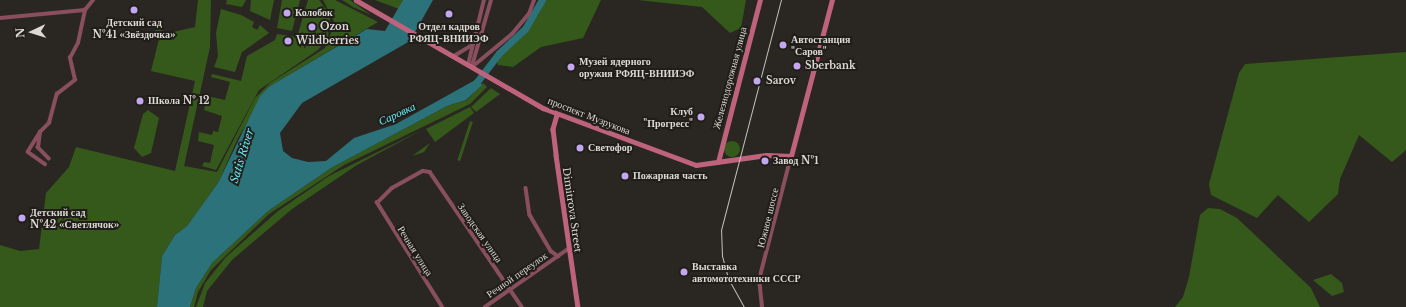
<!DOCTYPE html>
<meta charset="utf-8">
<style>
body{margin:0}
#map{position:relative;width:1406px;height:307px;overflow:hidden;background:#2a2722;font-family:"Libre Baskerville",serif}
div>[style]{position:absolute}
[style*='--x']{left:calc(var(--x)*1px);top:calc(var(--y)*1px);width:calc(var(--w)*1px);rotate:calc(var(--a)*1deg)}
.green>*{inset:0;background:#34591a;transform-origin:0 0}
.round{border-radius:50%}
.water>*{inset:0;background:#2c727b}
.river>*{height:7px;margin:-3.5px;padding:0 3.5px;transform-origin:3.5px;border-radius:3.5px;background:#2c727b}
.street>*{height:3.5px;margin:-1.75px;padding:0 1.75px;transform-origin:1.75px;border-radius:1.75px;background:#894f5e}
.secondary>*{height:4.5px;margin:-2.25px;padding:0 2.25px;transform-origin:2.25px;border-radius:2.25px;background:#bf637c}
.rail>*{height:1px;margin:-0.5px;padding:0 0.5px;transform-origin:0.5px;border-radius:0.5px;background:#c1bfbc}
.dots>*{width:11px;height:11px;translate:-50% -50%;box-sizing:border-box;border:2px solid #211e19;border-radius:50%}
span{translate:-50% -50%;white-space:nowrap;text-align:center;line-height:1.15;-webkit-text-stroke:4px #211e19;paint-order:stroke}
.poi-label{font-size:10px;color:#dbd9d6;font-weight:700}
.left{translate:0 -50%;text-align:left}
.right{translate:-100% -50%;text-align:right}
.street-label{font-size:10px;color:#dbd9d6}
.water-label{font-size:11px;color:#65e9fa;font-style:italic}
.north{position:absolute;left:12px;top:12px;width:40px;height:40px;-webkit-text-stroke:3px #211e19;paint-order:stroke;rotate:266deg;font-size:11px;font-weight:700;line-height:16px;text-align:center;color:#dbd9d6}
.north::after{content:'';display:block;margin:auto;width:14px;height:18px;background:#dbd9d6;clip-path:polygon(50% 0,100% 100%,50% 72%,0 100%)}
</style>
<div id="map">
<div class="green">
<div style="clip-path:polygon(198px 0,211px 0,210px 47px,184px 166px,217px 172px,255px 98px,270px 83px,325px 48px,335px 23px,323px 0,335px 0,378px 22px,270px 86px,238px 138px,218px 183px,187px 226px,175px 235px,162px 256px,157px 307px,0 307px,0 245px,20px 251px,39px 249px,46px 193px,69px 167px,76px 147px,175px 171px,195px 81px,151px 71px,160px 35px,155px 31px,156px 28px,169px 33px,195px 27px)"></div>
<div style="clip-path:polygon(227px 0,246px 0,242px 7px,226px 4px)"></div>
<div style="clip-path:polygon(251px 0,274px 0,270px 20px,250px 11px)"></div>
<div style="clip-path:polygon(282px 0,300px 0,292px 31px,277px 28px)"></div>
<div style="clip-path:polygon(308px 0,319px 0,326px 9px,330px 17px,328px 37px,318px 50px,259px 90px,216px 170px,202px 166px,204px 162px,210px 163px,214px 145px,198px 141px,199px 132px,212px 135px,213px 131px,218px 132px,222px 116px,204px 110px,207px 96px,225px 100px,230px 82px,211px 77px,212px 74px,241px 81px,247px 56px,275px 40px,277px 34px,297px 37px)"></div>
<div style="clip-path:polygon(342px 0,350px 0,371px 15px,353px 7px)"></div>
<div style="clip-path:polygon(375px 0,403px 0,399px 9px)"></div>
<div style="clip-path:polygon(544px 0,601px 0,583px 38px,541px 47px,513px 67px,498px 65px,496px 58px,538px 15px)"></div>
<div style="clip-path:polygon(638px 0,746px 0,741px 28px,730px 33px,702px 7px)"></div>
<div style="clip-path:polygon(221px 9px,241px 15px,254px 22px,252px 27px,257px 30px,260px 25px,269px 33px,242px 52px,235px 72px,214px 67px,218px 56px,216px 33px)"></div>
<div style="clip-path:polygon(1406px 52px,1406px 150px,1392px 162px,1359px 135px,1340px 179px,1338px 194px,1309px 222px,1278px 195px,1257px 218px,1211px 195px,1209px 184px,1239px 73px,1245px 64px)"></div>
<div style="clip-path:polygon(483px 83px,487px 87px,470px 104px,344px 165px,269px 214px,211px 270px,198px 292px,194px 307px,190px 307px,196px 288px,212px 263px,268px 211px,331px 168px,447px 106px,467px 100px)"></div>
<div style="clip-path:polygon(491px 88px,500px 94px,476px 112px,471px 107px)"></div>
<div style="clip-path:polygon(470px 107px,474px 113px,435px 142px,426px 129px)"></div>
<div style="clip-path:polygon(148px 110px,159px 118px,151px 153px,142px 157px,134px 148px,143px 114px)"></div>
<div style="left:470px;top:121px;width:3px;height:41px;rotate:18deg"></div>
<div style="clip-path:polygon(422px 130px,357px 165px,292px 209px,232px 260px,207px 291px,203px 307px,196px 307px,205px 283px,226px 257px,278px 211px,329px 176px)"></div>
<div class="round" style="left:724px;top:141px;width:16px;height:16px"></div>
<div style="clip-path:polygon(430px 143px,424px 152px,412px 156px)"></div>
<div style="clip-path:polygon(1208px 208px,1220px 209px,1237px 218px,1311px 288px,1320px 307px,1175px 307px,1183px 297px,1189px 277px,1200px 215px)"></div>
<div style="clip-path:polygon(1331px 274px,1342px 283px,1344px 292px,1332px 296px,1313px 280px)"></div>
</div>
<div class="water">
<div style="clip-path:polygon(403px 0,433px 0,410px 41px,302px 103px,280px 133px,283px 151px,292px 158px,308px 162px,326px 161px,354px 138px,396px 124px,477px 79px,482px 85px,466px 100px,447px 106px,331px 168px,268px 211px,212px 263px,196px 288px,190px 307px,157px 307px,162px 256px,175px 235px,187px 226px,218px 183px,260px 96px,270px 86px,367px 29px,385px 31px)"></div>
</div>
<div class="river">
<div style="--x:473;--y:87;--w:43;--a:-52.6"></div>
<div style="--x:499;--y:53;--w:35;--a:-43"></div>
<div style="--x:525;--y:29;--w:34;--a:-60"></div>
</div>
<div class="street">
<div style="--x:0;--y:18;--w:85;--a:-5.4"></div>
<div style="--x:454;--y:56;--w:21;--a:-31"></div>
<div style="--x:468;--y:65;--w:67;--a:-76.2"></div>
<div style="--x:472;--y:66;--w:69;--a:-73.9"></div>
<div style="--x:472;--y:67;--w:52;--a:-39.5"></div>
<div style="--x:512;--y:34;--w:26;--a:-50"></div>
<div style="--x:529;--y:14;--w:15;--a:-70"></div>
<div style="--x:40;--y:133;--w:22;--a:122"></div>
<div style="--x:28;--y:152;--w:21;--a:35"></div>
<div style="--x:49;--y:159;--w:16;--a:-135"></div>
<div style="--x:38;--y:148;--w:16;--a:-83"></div>
<div style="--x:40;--y:132;--w:13;--a:-45"></div>
<div style="--x:49;--y:123;--w:30;--a:-75"></div>
<div style="--x:57;--y:94;--w:23;--a:-38"></div>
<div style="--x:75;--y:80;--w:23;--a:-103"></div>
<div style="--x:70;--y:58;--w:17;--a:-62"></div>
<div style="--x:78;--y:43;--w:34;--a:-78"></div>
<div style="--x:85;--y:10;--w:13;--a:-51"></div>
<div style="--x:526;--y:188;--w:27;--a:82"></div>
<div style="--x:530;--y:215;--w:42;--a:59.7"></div>
<div style="--x:551;--y:251;--w:9;--a:36"></div>
<div style="--x:442;--y:307;--w:123;--a:-122"></div>
<div style="--x:377;--y:203;--w:21;--a:-45"></div>
<div style="--x:392;--y:188;--w:35;--a:-29"></div>
<div style="--x:423;--y:171;--w:7;--a:8"></div>
<div style="--x:430;--y:172;--w:163;--a:55.7"></div>
<div style="--x:485;--y:307;--w:101;--a:-34.9"></div>
<div style="--x:762;--y:307;--w:27;--a:-96"></div>
<div style="--x:759;--y:280;--w:128;--a:-75.5"></div>
</div>
<div class="secondary">
<div style="--x:356;--y:0;--w:216;--a:30"></div>
<div style="--x:543;--y:108;--w:163;--a:20.4"></div>
<div style="--x:696;--y:165;--w:71;--a:-8.1"></div>
<div style="--x:766;--y:155;--w:25;--a:2"></div>
<div style="--x:791;--y:156;--w:161;--a:-75.3"></div>
<div style="--x:557;--y:115;--w:15;--a:106"></div>
<div style="--x:553;--y:129;--w:26;--a:83"></div>
<div style="--x:556;--y:155;--w:154;--a:81.8"></div>
<div style="--x:718;--y:162;--w:167;--a:-75.5"></div>
</div>
<div class="rail">
<div style="--x:744;--y:307;--w:33;--a:-119"></div>
<div style="--x:728;--y:278;--w:23;--a:-105"></div>
<div style="--x:722;--y:256;--w:26;--a:-92"></div>
<div style="--x:721;--y:230;--w:238;--a:-75.4"></div>
</div>
<div class="dots">
<div style="left:134px;top:10px;background:#c4a7f1"></div>
<div style="left:287px;top:13px;background:#c4a7f1"></div>
<div style="left:449px;top:14px;background:#c4a7f1"></div>
<div style="left:312px;top:27px;background:#c4a7f1"></div>
<div style="left:288px;top:41px;background:#c4a7f1"></div>
<div style="left:783px;top:45px;background:#c4a7f1"></div>
<div style="left:797px;top:66px;background:#c4a7f1"></div>
<div style="left:571px;top:67px;background:#c4a7f1"></div>
<div style="left:757px;top:81px;background:#c4a7f1"></div>
<div style="left:140px;top:101px;background:#c4a7f1"></div>
<div style="left:701px;top:117px;background:#c4a7f1"></div>
<div style="left:580px;top:148px;background:#c4a7f1"></div>
<div style="left:765px;top:161px;background:#c4a7f1"></div>
<div style="left:625px;top:176px;background:#c4a7f1"></div>
<div style="left:22px;top:218px;background:#c4a7f1"></div>
<div style="left:684px;top:272px;background:#c4a7f1"></div>
</div>
<div class="poi-label">
<span class="left" style="left:295px;top:13px">Колобок</span>
<span style="left:134px;top:28px">Детский сад<br>№41 «Звёздочка»</span>
<span style="left:449px;top:32px">Отдел кадров<br>РФЯЦ-ВНИИЭФ</span>
<span class="left" style="left:320px;top:27px">Ozon</span>
<span class="left" style="left:791px;top:45px">Автостанция<br>"Саров"</span>
<span class="left" style="left:296px;top:41px">Wildberries</span>
<span class="left" style="left:579px;top:67px">Музей ядерного<br>оружия РФЯЦ-ВНИИЭФ</span>
<span class="left" style="left:805px;top:66px">Sberbank</span>
<span class="left" style="left:766px;top:81px">Sarov</span>
<span class="left" style="left:148px;top:101px">Школа № 12</span>
<span class="right" style="left:693px;top:117px">Клуб<br>"Прогресс"</span>
<span class="left" style="left:588px;top:148px">Светофор</span>
<span class="left" style="left:773px;top:161px">Завод №1</span>
<span class="left" style="left:633px;top:176px">Пожарная часть</span>
<span class="left" style="left:30px;top:218px">Детский сад<br>№42 «Светлячок»</span>
<span class="left" style="left:692px;top:272px">Выставка<br>автомототехники СССР</span>
</div>
<div class="street-label">
<span style="left:730px;top:78px;rotate:-75deg">Железнодорожная улица</span>
<span style="left:589px;top:116px;rotate:21deg">проспект Музрукова</span>
<span style="left:572px;top:210px;rotate:82deg">Dimitrova Street</span>
<span style="left:768px;top:218px;rotate:-76deg">Южное шоссе</span>
<span style="left:480px;top:233px;rotate:55deg">Заводская улица</span>
<span style="left:415px;top:251px;rotate:58deg">Речная улица</span>
<span style="left:517px;top:275px;rotate:-35deg">Речной переулок</span>
</div>
<div class="water-label">
<span style="left:397px;top:114px;rotate:-25deg">Саровка</span>
<span style="left:242px;top:156px;rotate:-73deg">Satis River</span>
</div>
<div class="north">N</div>
</div>
